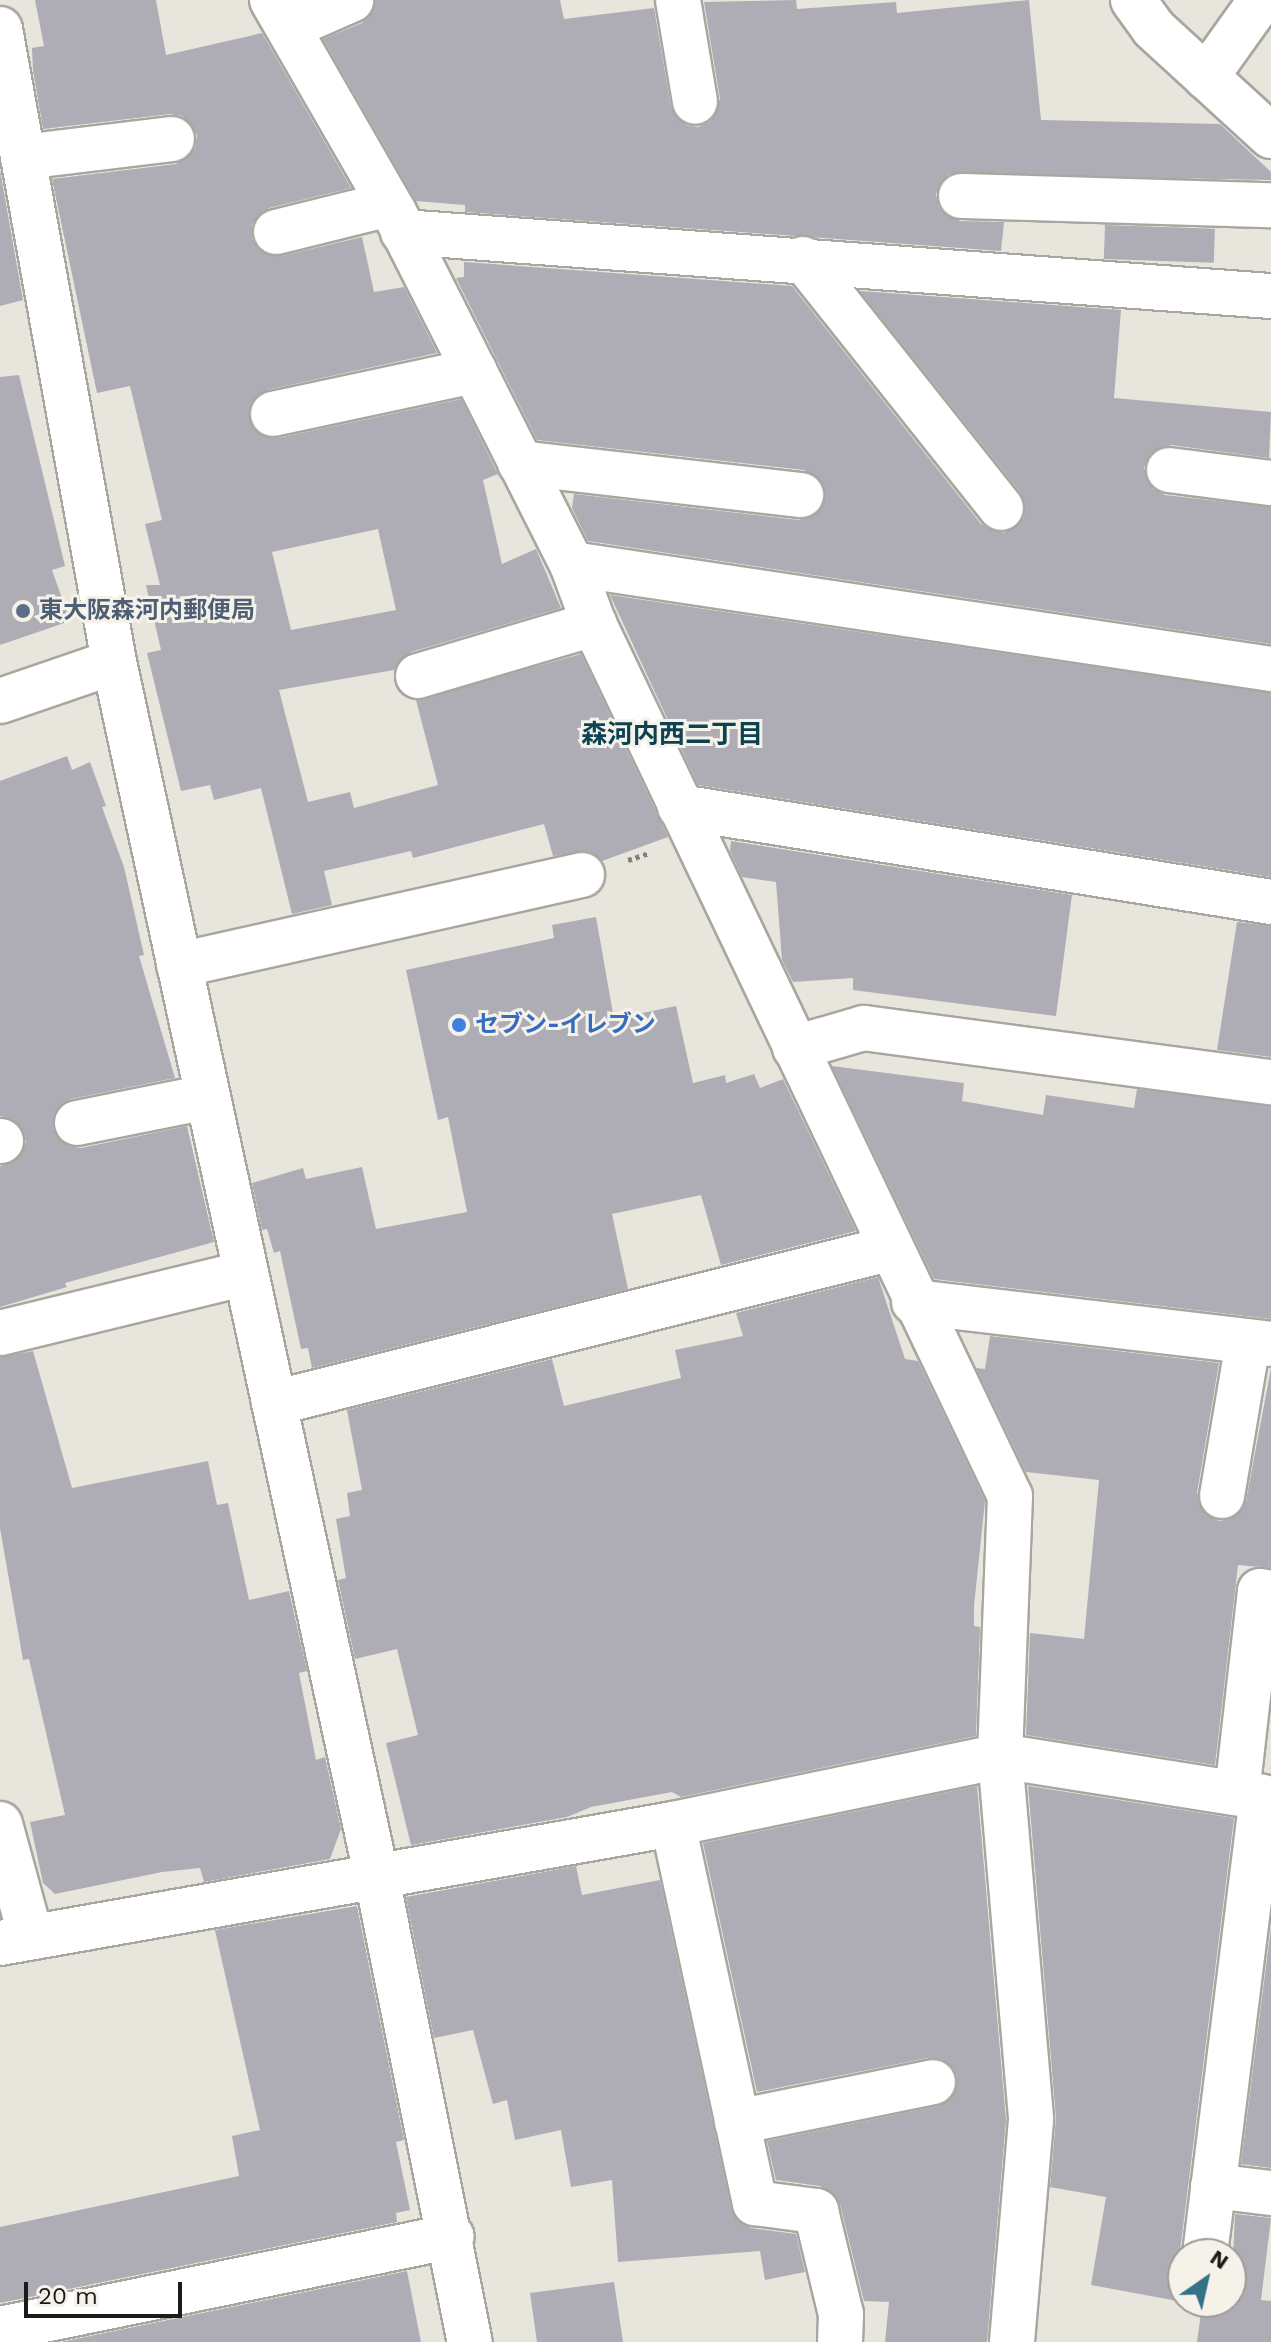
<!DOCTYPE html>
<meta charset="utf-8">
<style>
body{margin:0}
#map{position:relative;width:1271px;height:2342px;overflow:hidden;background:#e8e5dd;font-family:"Work Sans","Noto Sans JP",sans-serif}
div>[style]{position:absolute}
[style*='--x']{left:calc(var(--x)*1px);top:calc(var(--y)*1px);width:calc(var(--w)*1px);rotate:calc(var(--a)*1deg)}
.building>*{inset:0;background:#aeadb5;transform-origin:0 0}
.path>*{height:5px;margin-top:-2.5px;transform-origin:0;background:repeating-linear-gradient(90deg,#83817c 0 4px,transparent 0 8px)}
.roads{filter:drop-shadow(2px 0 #a9a69f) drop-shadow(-2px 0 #a9a69f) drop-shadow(0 2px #a9a69f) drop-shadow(0 -2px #a9a69f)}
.minor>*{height:44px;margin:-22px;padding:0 22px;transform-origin:22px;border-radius:22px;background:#fff}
.dots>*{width:22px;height:22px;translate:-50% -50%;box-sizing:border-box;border:4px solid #f5f2ea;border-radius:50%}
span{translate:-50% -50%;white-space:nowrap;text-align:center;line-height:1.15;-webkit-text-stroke:6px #f5f2ea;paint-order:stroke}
.service-label{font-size:24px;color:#4e5e75;font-weight:700}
.left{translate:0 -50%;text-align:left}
.shop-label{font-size:24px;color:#366cbe;font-weight:700}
.neighbourhood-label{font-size:26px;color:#0d4253;font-weight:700}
.north{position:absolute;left:1167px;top:2238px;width:80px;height:80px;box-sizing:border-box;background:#f5f2ea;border:2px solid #9e9c96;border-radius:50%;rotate:34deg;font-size:22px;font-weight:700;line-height:32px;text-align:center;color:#1c1b18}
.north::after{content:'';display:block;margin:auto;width:28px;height:36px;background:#337287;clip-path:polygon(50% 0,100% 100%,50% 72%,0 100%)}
.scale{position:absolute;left:24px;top:2282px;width:158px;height:36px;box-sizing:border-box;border:4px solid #1c1b18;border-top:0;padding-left:10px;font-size:24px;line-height:28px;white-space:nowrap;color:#1c1b18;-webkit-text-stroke:6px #f5f2ea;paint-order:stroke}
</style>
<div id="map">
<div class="building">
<div style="clip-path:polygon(evenodd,35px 0,156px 0,166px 55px,262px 33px,351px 188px,269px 208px,252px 224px,252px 239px,259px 250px,281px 256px,362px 237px,374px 292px,404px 287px,437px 353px,267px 390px,250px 406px,254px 430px,278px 438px,461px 399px,498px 474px,483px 480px,502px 564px,536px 549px,561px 608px,411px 652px,394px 670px,279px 690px,308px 802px,350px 792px,354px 808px,438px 785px,416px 700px,581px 654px,668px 837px,602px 861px,589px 851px,553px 856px,544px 824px,413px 858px,411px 851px,324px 871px,332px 905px,292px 914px,261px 788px,214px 800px,210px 785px,181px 791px,147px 653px,161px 650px,146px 585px,160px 585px,145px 524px,162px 520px,130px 386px,97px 393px,52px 179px,176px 164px,195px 149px,197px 135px,182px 116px,170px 114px,43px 129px,33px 70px,32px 48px,44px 46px,35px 0,378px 529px,396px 610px,291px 630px,272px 552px,378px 529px)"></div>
<div style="clip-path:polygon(376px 0,560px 0,564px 19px,654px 8px,671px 107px,686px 125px,698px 127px,711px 121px,720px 99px,704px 2px,796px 0,797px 9px,896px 2px,897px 13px,1029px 0,1041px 120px,1220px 124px,1271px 172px,1271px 180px,948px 174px,936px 194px,939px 208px,960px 221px,1004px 222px,1001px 251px,465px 212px,465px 205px,416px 201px,323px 39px,362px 23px)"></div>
<div style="clip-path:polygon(0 170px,23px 300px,0 306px)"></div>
<div style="left:1105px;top:225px;width:110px;height:34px;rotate:2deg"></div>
<div style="clip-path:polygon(464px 262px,792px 286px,981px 524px,1004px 533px,1024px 518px,1021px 493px,860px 291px,1121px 310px,1114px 398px,1271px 412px,1269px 458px,1171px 445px,1150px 454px,1144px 468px,1153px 489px,1165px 495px,1271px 507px,1271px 644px,588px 541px,572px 508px,574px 494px,799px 520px,821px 510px,824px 486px,804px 470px,537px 440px,456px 278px,464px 277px)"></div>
<div style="clip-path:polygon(19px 375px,65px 566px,52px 570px,70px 621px,0 645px,0 377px)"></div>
<div style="clip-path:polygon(610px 595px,1271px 693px,1271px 877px,698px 785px)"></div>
<div style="clip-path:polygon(67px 756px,72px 770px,90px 762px,106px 806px,102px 807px,124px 867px,144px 955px,139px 956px,175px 1078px,71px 1099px,54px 1114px,53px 1129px,68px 1146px,81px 1148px,187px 1126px,214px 1242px,65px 1283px,67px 1287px,0 1307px,0 1166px,14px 1162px,26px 1142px,14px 1120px,0 1116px,0 781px)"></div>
<div style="clip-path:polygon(731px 841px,1072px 895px,1056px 1016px,853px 990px,853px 978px,793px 982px,782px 960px,776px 882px,742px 877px,730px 851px)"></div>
<div style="clip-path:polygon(596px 917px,614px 1019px,676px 1006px,693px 1083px,725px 1075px,726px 1083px,754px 1074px,760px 1088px,783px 1079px,856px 1231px,721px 1265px,701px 1195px,612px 1214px,628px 1289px,312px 1368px,308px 1348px,301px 1349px,280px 1251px,274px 1253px,267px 1229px,262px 1230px,252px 1183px,303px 1168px,306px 1179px,362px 1167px,376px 1229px,467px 1212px,448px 1117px,438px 1120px,406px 970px,554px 938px,552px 925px)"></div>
<div style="clip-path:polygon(1237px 922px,1271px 926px,1271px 1057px,1217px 1050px)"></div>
<div style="clip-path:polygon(832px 1066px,964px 1083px,962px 1101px,1043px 1115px,1046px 1095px,1134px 1108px,1137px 1089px,1271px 1106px,1271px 1319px,934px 1279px)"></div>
<div style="clip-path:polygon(878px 1277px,905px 1359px,918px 1361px,985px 1501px,974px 1606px,974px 1626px,980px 1627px,976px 1736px,681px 1797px,672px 1792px,591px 1807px,567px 1817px,411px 1845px,386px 1743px,418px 1735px,397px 1649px,355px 1659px,338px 1580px,346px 1578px,336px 1519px,350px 1516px,347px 1493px,362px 1490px,347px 1410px,552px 1359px,564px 1406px,681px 1378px,675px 1350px,743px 1336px,736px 1313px)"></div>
<div style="clip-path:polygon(990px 1336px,1219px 1363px,1197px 1493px,1206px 1515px,1219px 1521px,1231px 1519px,1246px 1501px,1271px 1368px,1271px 1568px,1238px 1565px,1215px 1765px,1026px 1735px,1030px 1633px,1084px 1639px,1099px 1480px,1026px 1472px,976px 1368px,985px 1369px)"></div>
<div style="clip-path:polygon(33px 1351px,72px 1488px,208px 1461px,217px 1505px,228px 1503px,249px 1600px,289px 1591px,307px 1671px,299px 1673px,316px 1760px,325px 1757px,341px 1829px,330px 1859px,204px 1882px,200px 1868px,162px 1872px,55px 1894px,43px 1883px,30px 1822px,65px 1815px,29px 1659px,23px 1660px,0 1528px,0 1357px)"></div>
<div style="clip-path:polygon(977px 1786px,1006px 2120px,987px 2342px,885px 2342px,889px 2302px,864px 2301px,840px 2204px,820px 2186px,776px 2180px,767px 2141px,938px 2106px,956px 2091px,957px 2076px,942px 2059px,928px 2058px,757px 2092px,703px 1843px)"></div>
<div style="clip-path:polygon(1028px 1786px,1234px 1818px,1180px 2251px,1183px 2302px,1091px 2285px,1106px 2197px,1050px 2187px,1056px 2118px)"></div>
<div style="clip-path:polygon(576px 1866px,582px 1895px,660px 1880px,731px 2208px,738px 2221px,751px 2228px,796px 2234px,805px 2272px,765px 2280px,760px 2251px,618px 2262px,612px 2180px,571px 2187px,561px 2130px,515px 2140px,507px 2100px,493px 2104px,473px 2030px,434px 2038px,406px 1897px)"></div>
<div style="clip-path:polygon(357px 1906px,404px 2140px,396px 2142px,410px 2210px,396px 2213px,397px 2222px,0 2303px,0 2227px,239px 2176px,232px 2136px,260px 2130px,215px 1930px)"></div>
<div style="clip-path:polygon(1271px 1927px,1271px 2168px,1241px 2164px)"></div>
<div style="clip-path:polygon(1235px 2214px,1271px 2218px,1261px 2300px,1271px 2301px,1271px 2342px,1197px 2342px,1202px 2305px,1184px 2302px,1231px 2302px)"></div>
<div style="clip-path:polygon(407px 2271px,421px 2342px,61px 2342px)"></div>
<div style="clip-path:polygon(614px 2282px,623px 2342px,537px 2342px,530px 2293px)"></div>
</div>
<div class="path">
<div style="--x:628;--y:860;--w:22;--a:-18"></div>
</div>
<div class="roads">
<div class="minor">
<div style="--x:272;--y:0;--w:245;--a:60.1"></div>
<div style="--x:394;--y:212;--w:394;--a:63.2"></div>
<div style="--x:572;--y:564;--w:64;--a:69.9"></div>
<div style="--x:594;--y:624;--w:966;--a:64.5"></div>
<div style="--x:1010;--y:1496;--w:260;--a:92.2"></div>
<div style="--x:1000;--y:1756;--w:365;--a:85.1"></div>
<div style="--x:1031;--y:2120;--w:223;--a:94.9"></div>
<div style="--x:678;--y:0;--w:103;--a:80.5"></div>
<div style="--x:1133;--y:0;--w:34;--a:54"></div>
<div style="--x:1153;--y:28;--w:160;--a:42.5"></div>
<div style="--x:289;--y:27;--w:68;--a:-23.5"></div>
<div style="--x:0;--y:29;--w:643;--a:79.79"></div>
<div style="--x:114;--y:662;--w:1244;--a:77.8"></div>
<div style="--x:377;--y:1878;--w:473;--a:78.7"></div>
<div style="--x:1206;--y:77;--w:95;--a:-54.5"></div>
<div style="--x:23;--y:157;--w:150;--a:-6.9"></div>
<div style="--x:961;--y:196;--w:310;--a:1.7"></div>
<div style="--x:276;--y:232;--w:116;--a:-13.9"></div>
<div style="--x:403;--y:232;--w:870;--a:4.22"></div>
<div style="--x:803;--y:259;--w:318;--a:51.5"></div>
<div style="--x:273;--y:414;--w:206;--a:-12.1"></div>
<div style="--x:520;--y:463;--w:283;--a:6.5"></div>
<div style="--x:1169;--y:470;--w:103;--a:7.3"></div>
<div style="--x:572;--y:564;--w:707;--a:8.54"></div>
<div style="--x:418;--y:676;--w:184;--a:-16.5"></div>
<div style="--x:0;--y:701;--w:120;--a:-18.9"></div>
<div style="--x:680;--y:807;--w:599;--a:9.13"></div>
<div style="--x:179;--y:965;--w:413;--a:-12.6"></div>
<div style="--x:795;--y:1048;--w:72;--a:-16.2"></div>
<div style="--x:864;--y:1028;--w:411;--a:7.6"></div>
<div style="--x:77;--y:1123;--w:133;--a:-11.3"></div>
<div style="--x:0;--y:1141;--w:1;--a:0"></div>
<div style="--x:914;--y:1302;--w:359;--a:6.7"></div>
<div style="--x:0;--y:1333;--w:253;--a:-13.7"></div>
<div style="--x:274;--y:1403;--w:633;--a:-14.08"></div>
<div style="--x:1222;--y:1496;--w:156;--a:-80.4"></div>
<div style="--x:1237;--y:1793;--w:203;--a:-83.5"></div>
<div style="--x:1260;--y:1591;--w:11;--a:10"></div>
<div style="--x:0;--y:1824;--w:117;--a:74.7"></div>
<div style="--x:673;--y:1824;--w:388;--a:77.8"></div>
<div style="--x:755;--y:2203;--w:62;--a:7.5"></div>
<div style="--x:816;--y:2211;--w:106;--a:76.4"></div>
<div style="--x:841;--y:2314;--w:28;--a:92"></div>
<div style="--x:0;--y:1943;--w:683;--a:-10.03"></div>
<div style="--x:673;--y:1824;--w:334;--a:-11.7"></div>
<div style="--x:1000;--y:1756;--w:274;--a:9"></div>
<div style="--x:737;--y:2122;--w:200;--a:-11.5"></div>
<div style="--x:1213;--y:2186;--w:58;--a:6.9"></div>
<div style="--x:1205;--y:2254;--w:461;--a:-82.9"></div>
<div style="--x:0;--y:2329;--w:461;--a:-11.6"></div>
</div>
</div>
<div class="dots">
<div style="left:23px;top:611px;background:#5c6f8a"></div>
<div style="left:459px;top:1025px;background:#3f7fe0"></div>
</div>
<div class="service-label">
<span class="left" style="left:39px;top:611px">東大阪森河内郵便局</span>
</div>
<div class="shop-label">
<span class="left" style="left:475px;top:1025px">セブン-イレブン</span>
</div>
<div class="neighbourhood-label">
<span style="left:672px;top:735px">森河内西二丁目</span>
</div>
<div class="north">N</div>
<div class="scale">20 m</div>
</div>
